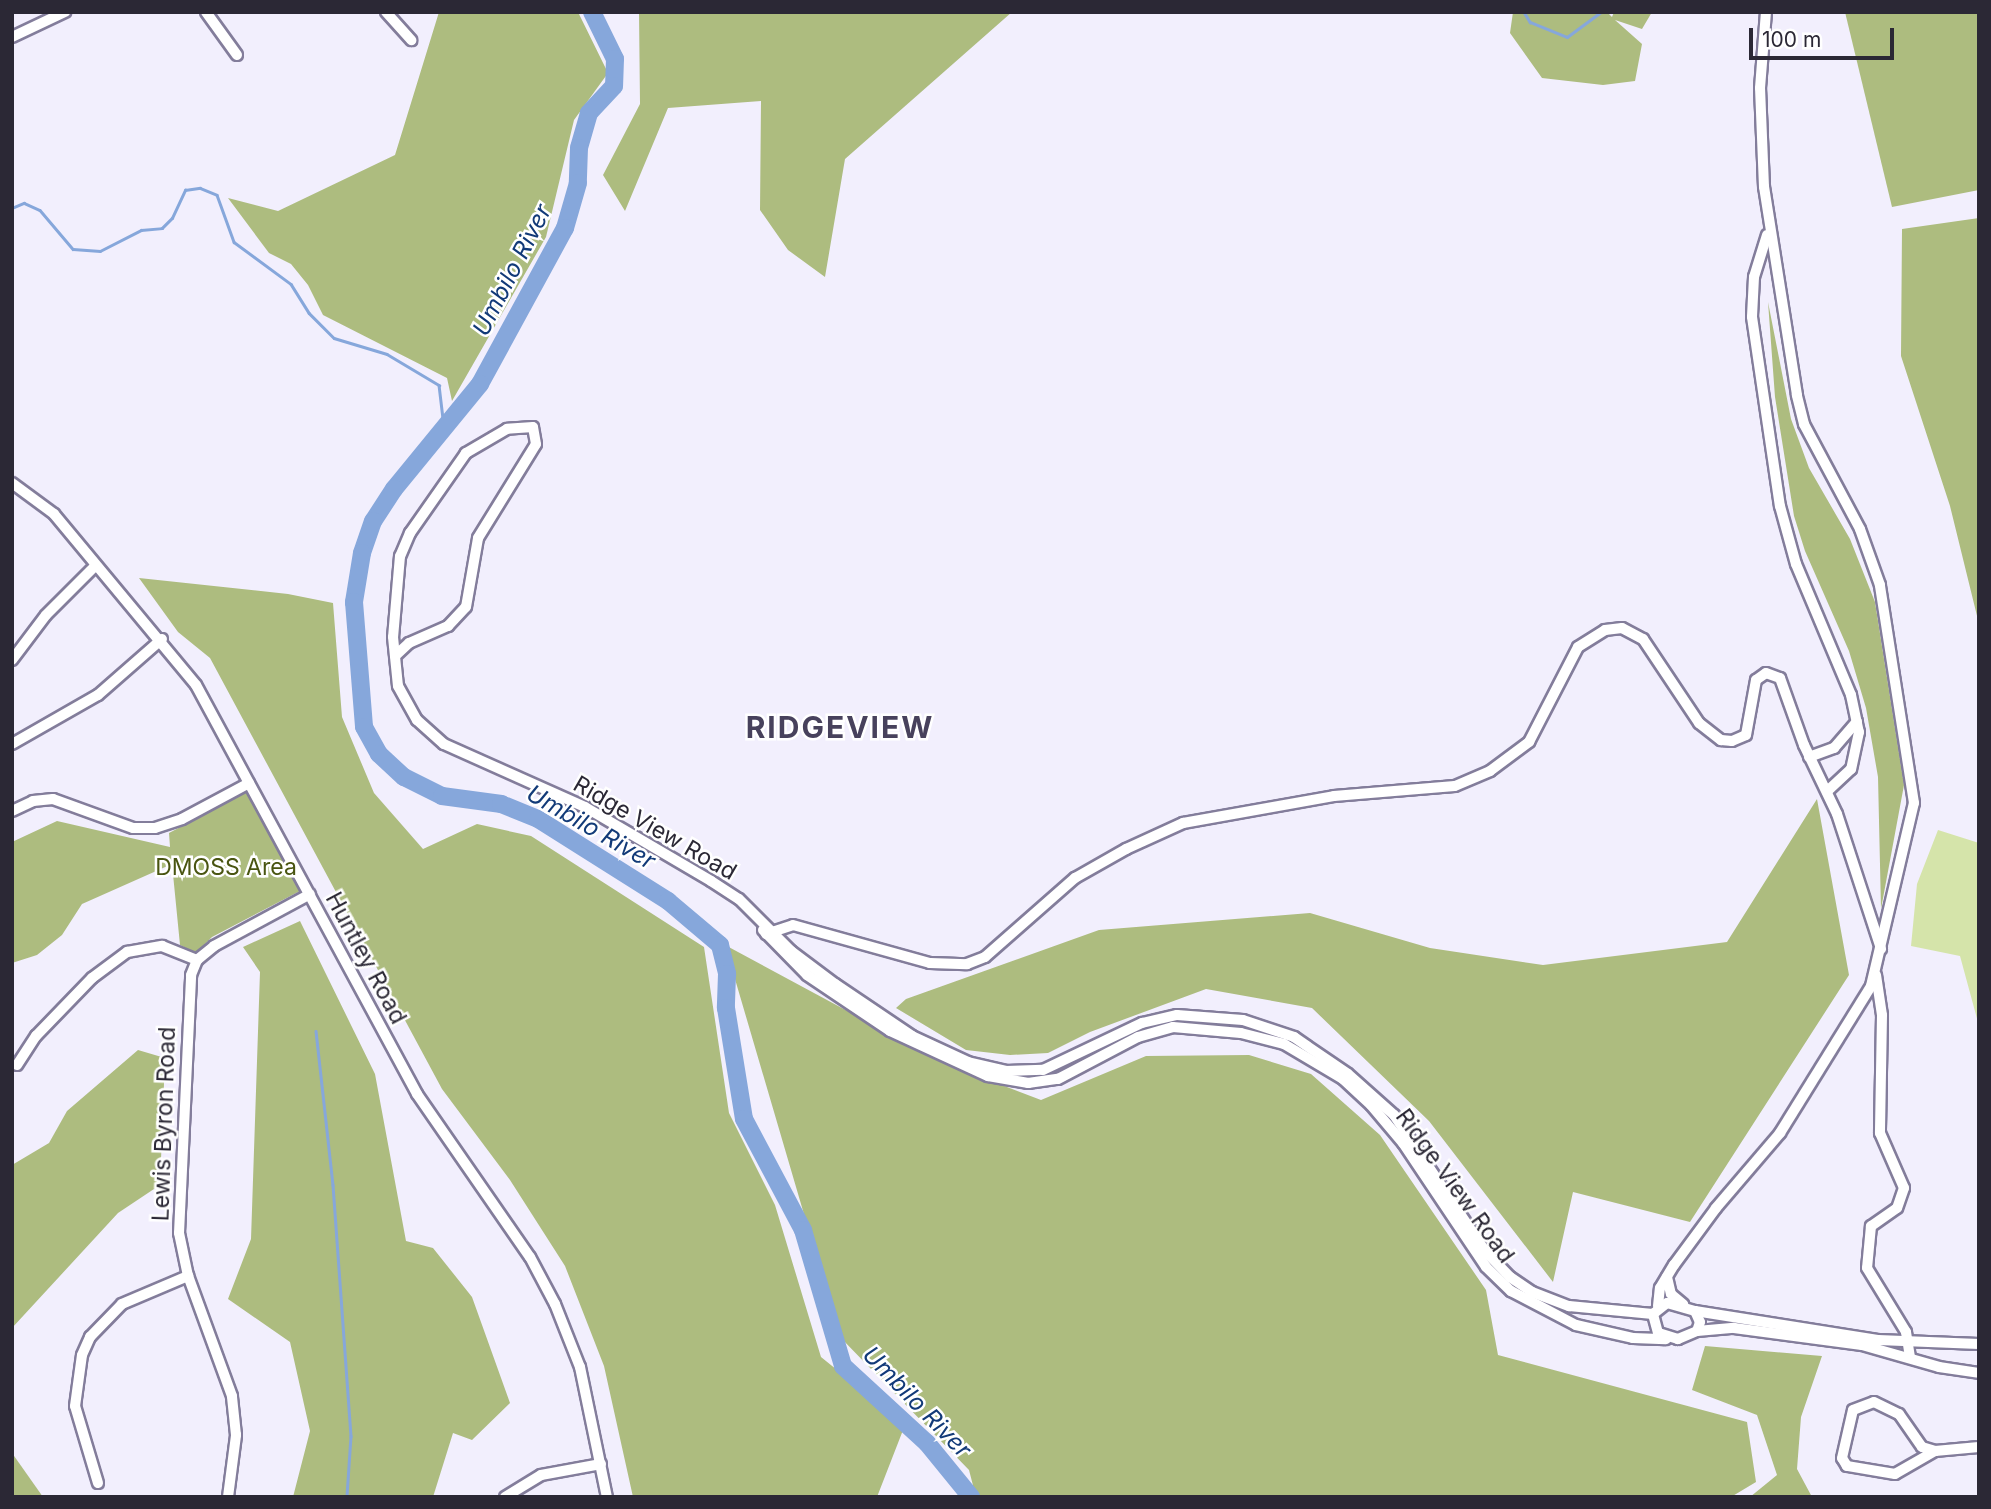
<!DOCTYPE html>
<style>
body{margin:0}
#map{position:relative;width:1991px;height:1509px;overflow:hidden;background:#f2effd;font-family:Inter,sans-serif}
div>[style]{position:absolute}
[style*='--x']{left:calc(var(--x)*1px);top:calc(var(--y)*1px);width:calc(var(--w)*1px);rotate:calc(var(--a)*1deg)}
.green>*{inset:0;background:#d5e4aa}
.forest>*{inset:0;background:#adbc7f}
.stream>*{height:2.5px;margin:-1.25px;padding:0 1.25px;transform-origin:1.25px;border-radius:1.25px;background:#86a7db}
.river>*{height:18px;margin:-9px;padding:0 9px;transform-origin:9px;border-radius:9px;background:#86a7db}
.roads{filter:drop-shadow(2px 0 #837d9b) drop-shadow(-2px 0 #837d9b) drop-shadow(0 2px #837d9b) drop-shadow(0 -2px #837d9b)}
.street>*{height:10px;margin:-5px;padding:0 5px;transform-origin:5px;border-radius:5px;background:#fff}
span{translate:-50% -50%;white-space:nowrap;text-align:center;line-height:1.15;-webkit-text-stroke:5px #fff;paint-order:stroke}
.street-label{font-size:23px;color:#2b2835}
.park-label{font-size:23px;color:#495511}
.water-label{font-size:24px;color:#123a78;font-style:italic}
.district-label{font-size:30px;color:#47415c;font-weight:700;letter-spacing:2px}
.frame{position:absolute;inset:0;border:14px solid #2b2835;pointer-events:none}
.scale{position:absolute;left:1749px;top:28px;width:145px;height:32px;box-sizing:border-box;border:4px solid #2b2835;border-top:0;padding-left:9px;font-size:21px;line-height:24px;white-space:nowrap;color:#2b2835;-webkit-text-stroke:5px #fff;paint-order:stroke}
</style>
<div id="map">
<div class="green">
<div style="clip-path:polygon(1938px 830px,1979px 843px,1979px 1026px,1960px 956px,1911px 946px,1917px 884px)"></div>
</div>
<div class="forest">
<div style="clip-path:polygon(439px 12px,578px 12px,608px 73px,574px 120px,546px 237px,452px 401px,447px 378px,323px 315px,308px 285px,291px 264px,269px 253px,228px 198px,278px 211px,395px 155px)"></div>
<div style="clip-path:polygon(639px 12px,1012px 12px,845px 159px,825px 277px,788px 250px,760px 210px,761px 101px,668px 108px,625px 211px,603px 175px,640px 104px)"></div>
<div style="clip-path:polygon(1513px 12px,1607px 12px,1612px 17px,1614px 12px,1652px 12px,1642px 29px,1615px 20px,1642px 44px,1635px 81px,1603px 85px,1542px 78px,1510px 33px)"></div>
<div style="clip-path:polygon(1845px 12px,1979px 12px,1979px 190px,1892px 207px)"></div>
<div style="clip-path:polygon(1979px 218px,1979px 624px,1950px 506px,1901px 356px,1902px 229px)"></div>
<div style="clip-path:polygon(1768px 302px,1791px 419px,1809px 468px,1850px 539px,1875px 602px,1904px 785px,1881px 909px,1878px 777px,1866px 708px,1849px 651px,1805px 551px,1794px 516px,1775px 397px)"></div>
<div style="clip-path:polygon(139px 578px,288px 594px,333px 603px,342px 717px,374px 793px,423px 849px,477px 824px,531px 836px,704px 947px,729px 1113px,775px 1205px,821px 1357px,905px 1425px,877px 1497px,633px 1497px,604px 1366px,565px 1266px,510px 1180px,442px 1089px,210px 658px,178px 632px)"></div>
<div style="clip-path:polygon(247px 792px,300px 891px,212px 937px,196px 953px,180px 945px,172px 864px,82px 904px,62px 935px,37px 955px,12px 963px,12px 842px,57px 821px,170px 847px,169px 833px)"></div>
<div style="clip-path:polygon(1817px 799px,1849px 975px,1690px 1222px,1573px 1192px,1553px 1282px,1429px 1121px,1312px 1008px,1206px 989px,1090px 1032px,1048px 1053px,1010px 1055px,966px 1050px,896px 1008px,906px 999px,1099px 930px,1310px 913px,1430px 948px,1543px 965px,1727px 942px)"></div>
<div style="clip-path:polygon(300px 921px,375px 1074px,406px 1241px,433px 1248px,472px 1297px,510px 1403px,472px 1440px,453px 1433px,433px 1497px,293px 1497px,310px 1431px,290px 1342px,228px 1299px,251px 1239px,260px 972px,243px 947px)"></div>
<div style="clip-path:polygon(725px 945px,942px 1062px,1041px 1100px,1146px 1056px,1249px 1055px,1311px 1074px,1380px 1135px,1486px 1290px,1498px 1355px,1747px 1422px,1756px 1482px,1731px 1497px,976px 1497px,969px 1470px,840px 1337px)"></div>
<div style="clip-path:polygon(138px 1050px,165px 1058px,160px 1185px,118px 1213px,12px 1328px,12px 1165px,49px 1143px,67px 1111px)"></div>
<div style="clip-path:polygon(1705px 1346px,1822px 1356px,1801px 1417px,1797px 1469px,1812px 1497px,1750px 1497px,1777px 1475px,1757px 1415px,1692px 1390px)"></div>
<div style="clip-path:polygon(12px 1453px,43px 1497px,12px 1497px)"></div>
</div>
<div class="stream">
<div style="--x:1524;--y:12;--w:12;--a:59"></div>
<div style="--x:1530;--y:22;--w:40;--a:22"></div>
<div style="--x:1567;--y:37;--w:42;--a:-36.3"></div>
<div style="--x:12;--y:208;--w:13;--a:-23"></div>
<div style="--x:24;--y:203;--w:17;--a:24"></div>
<div style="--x:40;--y:210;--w:51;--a:49.8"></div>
<div style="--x:73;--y:249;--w:27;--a:4"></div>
<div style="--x:100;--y:251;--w:46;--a:-27.1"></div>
<div style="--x:141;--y:230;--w:21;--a:-5"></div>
<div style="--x:162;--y:228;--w:14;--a:-45"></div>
<div style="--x:172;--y:218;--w:31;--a:-65"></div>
<div style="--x:185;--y:190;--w:15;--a:-8"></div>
<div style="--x:200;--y:188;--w:18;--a:22"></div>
<div style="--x:217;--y:195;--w:50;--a:70.1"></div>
<div style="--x:234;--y:242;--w:71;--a:36.4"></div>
<div style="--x:291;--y:284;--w:34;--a:58"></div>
<div style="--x:309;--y:313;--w:35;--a:45"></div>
<div style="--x:334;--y:338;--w:55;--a:16.8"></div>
<div style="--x:387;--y:354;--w:61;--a:30.8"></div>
<div style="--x:439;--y:385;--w:42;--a:83.2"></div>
<div style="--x:316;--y:1031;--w:155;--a:83.7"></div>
<div style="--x:333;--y:1185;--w:252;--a:85.9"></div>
<div style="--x:351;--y:1436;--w:61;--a:93.8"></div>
</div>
<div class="river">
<div style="--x:592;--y:12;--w:52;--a:63.9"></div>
<div style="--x:615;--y:59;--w:27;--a:92"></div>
<div style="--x:614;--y:86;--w:37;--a:133"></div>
<div style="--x:589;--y:113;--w:36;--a:106"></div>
<div style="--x:579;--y:148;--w:35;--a:92"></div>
<div style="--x:578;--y:183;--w:47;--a:106.1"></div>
<div style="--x:565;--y:228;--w:178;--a:118.6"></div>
<div style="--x:480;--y:384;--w:136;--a:129.3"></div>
<div style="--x:394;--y:489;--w:38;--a:123"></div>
<div style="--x:373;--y:521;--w:34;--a:109"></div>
<div style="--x:362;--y:553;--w:50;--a:99.3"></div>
<div style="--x:354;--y:602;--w:125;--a:85.4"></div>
<div style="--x:364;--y:727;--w:31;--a:61"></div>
<div style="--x:379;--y:754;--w:34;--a:43"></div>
<div style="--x:404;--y:777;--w:42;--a:26.6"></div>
<div style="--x:442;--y:796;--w:60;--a:7.7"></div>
<div style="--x:501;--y:804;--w:40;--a:22"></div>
<div style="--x:538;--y:819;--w:154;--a:32.2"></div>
<div style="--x:668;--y:901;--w:68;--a:40.2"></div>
<div style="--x:720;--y:945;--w:30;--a:76"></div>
<div style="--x:727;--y:974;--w:34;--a:92"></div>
<div style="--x:726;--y:1008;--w:112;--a:80.8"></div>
<div style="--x:744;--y:1119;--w:126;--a:62"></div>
<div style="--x:803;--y:1230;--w:142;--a:73.6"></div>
<div style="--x:843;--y:1366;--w:114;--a:42.5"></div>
<div style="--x:927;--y:1443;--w:70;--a:50.8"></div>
</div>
<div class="roads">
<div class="street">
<div style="--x:206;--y:12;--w:53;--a:54.2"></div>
<div style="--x:386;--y:12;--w:38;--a:48"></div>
<div style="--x:12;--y:37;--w:59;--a:-25.3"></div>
<div style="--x:1767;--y:235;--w:44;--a:107.2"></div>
<div style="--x:1754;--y:277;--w:40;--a:92.9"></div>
<div style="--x:1752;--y:317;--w:191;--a:81.6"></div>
<div style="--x:1780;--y:506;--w:60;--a:74.6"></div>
<div style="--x:1796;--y:564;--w:142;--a:67.2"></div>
<div style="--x:1851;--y:695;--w:38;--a:78"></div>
<div style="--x:1859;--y:732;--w:38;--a:102"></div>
<div style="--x:1851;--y:769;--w:33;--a:137"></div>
<div style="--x:12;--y:483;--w:52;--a:36.4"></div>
<div style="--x:54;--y:514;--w:222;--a:50.3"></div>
<div style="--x:196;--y:685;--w:465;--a:61.6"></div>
<div style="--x:417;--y:1094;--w:198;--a:55.3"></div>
<div style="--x:530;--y:1257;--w:53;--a:62"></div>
<div style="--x:555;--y:1304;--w:68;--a:68.4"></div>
<div style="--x:580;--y:1367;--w:133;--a:78.3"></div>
<div style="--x:395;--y:656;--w:19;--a:-43"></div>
<div style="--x:409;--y:643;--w:43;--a:-23.6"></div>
<div style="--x:448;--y:626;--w:26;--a:-47"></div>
<div style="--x:466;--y:607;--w:70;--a:-80.1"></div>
<div style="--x:478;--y:538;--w:110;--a:-58.3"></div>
<div style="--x:536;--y:444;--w:17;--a:-100"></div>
<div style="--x:533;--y:427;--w:26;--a:176"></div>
<div style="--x:507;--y:429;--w:48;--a:149.7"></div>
<div style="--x:466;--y:453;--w:98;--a:125"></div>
<div style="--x:410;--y:533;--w:25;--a:113"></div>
<div style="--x:400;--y:556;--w:81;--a:94.9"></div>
<div style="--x:393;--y:637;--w:49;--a:84.2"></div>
<div style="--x:398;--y:686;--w:39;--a:61"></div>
<div style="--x:417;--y:720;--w:36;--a:42"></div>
<div style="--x:444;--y:744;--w:154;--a:24.1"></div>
<div style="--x:585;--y:807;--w:146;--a:30.4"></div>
<div style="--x:711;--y:881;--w:33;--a:33"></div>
<div style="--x:739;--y:899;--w:74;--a:45"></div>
<div style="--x:791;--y:951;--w:55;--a:36.9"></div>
<div style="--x:835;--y:984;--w:93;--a:34"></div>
<div style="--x:912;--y:1036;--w:62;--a:24.9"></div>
<div style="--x:968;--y:1062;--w:39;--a:13"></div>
<div style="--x:1006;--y:1071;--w:37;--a:-2"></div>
<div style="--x:1043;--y:1070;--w:110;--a:-25.4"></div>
<div style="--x:1142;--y:1023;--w:36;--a:-13"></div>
<div style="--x:1177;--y:1015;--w:66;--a:4.3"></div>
<div style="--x:1243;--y:1020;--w:54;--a:18.4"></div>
<div style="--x:1294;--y:1037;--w:65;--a:34.4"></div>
<div style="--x:1348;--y:1074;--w:62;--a:41.7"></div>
<div style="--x:1394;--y:1115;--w:164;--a:56.2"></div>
<div style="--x:1485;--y:1251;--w:36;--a:46"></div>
<div style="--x:1510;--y:1277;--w:27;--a:34"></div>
<div style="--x:1532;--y:1292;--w:40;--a:21"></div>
<div style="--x:1569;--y:1306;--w:84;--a:5.4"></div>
<div style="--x:12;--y:660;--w:56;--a:-52.9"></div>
<div style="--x:46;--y:615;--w:69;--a:-45"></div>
<div style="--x:12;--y:744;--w:99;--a:-29.7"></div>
<div style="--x:98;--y:695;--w:85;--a:-41.2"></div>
<div style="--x:1809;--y:757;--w:27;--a:-20"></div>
<div style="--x:1834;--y:748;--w:35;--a:-49"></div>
<div style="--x:12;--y:811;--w:23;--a:-25"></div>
<div style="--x:33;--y:801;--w:20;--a:-6"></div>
<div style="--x:53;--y:799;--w:85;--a:19.9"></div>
<div style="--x:133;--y:828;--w:22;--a:0"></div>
<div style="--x:155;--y:828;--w:28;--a:-18"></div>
<div style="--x:182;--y:819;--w:76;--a:-28.2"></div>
<div style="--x:763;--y:930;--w:63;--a:45.6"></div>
<div style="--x:807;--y:975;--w:100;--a:34"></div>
<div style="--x:890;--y:1031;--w:108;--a:24.7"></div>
<div style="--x:988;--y:1076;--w:41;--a:9.9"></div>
<div style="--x:1028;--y:1083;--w:30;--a:-8"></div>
<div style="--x:1058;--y:1079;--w:90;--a:-27.7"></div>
<div style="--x:1138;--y:1037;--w:36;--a:-16"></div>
<div style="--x:1173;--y:1027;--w:68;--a:5"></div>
<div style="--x:1241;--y:1033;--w:44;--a:14.3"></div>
<div style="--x:1284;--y:1044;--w:69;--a:30.7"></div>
<div style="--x:1343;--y:1079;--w:38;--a:43"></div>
<div style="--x:1371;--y:1105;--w:50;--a:49.9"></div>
<div style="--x:1403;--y:1143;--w:149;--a:56.2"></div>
<div style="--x:1486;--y:1267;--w:35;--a:44"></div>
<div style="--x:1511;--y:1291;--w:73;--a:27.6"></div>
<div style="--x:1576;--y:1325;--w:58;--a:12.8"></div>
<div style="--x:1633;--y:1338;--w:33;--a:2"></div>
<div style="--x:766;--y:934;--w:28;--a:-18"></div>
<div style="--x:793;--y:925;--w:142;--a:15.5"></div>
<div style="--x:930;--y:963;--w:37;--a:2"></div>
<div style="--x:967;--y:964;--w:19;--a:-21"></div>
<div style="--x:985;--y:957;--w:120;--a:-41.3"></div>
<div style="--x:1075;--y:878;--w:59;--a:-29.6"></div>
<div style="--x:1126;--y:849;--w:63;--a:-24.5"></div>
<div style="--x:1183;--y:823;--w:153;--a:-10.1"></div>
<div style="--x:1334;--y:796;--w:121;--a:-4.7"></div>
<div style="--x:1455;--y:786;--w:38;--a:-23"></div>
<div style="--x:1490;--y:771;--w:49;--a:-36.6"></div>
<div style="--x:1529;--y:742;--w:107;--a:-62.7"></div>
<div style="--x:1578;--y:647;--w:32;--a:-32"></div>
<div style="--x:1605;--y:630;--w:17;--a:-7"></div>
<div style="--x:1622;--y:628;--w:24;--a:28"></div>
<div style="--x:1643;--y:639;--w:101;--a:56.3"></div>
<div style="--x:1699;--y:723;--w:28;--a:38"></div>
<div style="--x:1721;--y:740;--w:11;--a:5"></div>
<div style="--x:1732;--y:741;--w:15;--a:-23"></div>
<div style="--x:1746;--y:735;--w:56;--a:-79.7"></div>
<div style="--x:1756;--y:680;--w:12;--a:-35"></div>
<div style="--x:1766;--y:673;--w:15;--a:20"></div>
<div style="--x:1780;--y:678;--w:71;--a:70.3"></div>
<div style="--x:1804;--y:745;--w:76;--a:64.4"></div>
<div style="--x:1837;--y:814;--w:142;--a:71.9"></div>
<div style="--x:1876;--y:975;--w:40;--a:81.5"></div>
<div style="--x:1882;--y:1015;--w:118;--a:91"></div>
<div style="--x:1880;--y:1133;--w:60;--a:66.4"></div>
<div style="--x:1904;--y:1188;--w:21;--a:109"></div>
<div style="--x:1897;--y:1208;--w:32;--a:145"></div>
<div style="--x:1871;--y:1226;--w:42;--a:95.4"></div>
<div style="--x:1867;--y:1268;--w:75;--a:58.6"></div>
<div style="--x:1906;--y:1332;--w:26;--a:81"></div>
<div style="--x:17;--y:1065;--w:35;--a:-57"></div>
<div style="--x:36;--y:1036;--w:81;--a:-46"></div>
<div style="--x:92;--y:978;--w:44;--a:-36.6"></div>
<div style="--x:127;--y:952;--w:36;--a:-10"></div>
<div style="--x:162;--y:946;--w:38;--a:22"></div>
<div style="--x:1667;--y:1277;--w:17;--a:77"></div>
<div style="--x:1671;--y:1294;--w:16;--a:40"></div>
<div style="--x:1667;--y:1303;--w:29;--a:16"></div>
<div style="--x:1695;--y:1311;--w:12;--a:66"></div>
<div style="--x:1700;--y:1322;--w:9;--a:108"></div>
<div style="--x:1697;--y:1331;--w:21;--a:157"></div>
<div style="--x:1678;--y:1339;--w:21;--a:-163"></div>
<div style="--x:1658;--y:1333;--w:20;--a:-105"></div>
<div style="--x:1653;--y:1314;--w:18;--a:-38"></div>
<div style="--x:1658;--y:1306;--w:18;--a:-84"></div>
<div style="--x:1660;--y:1288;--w:27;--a:-59"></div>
<div style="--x:1674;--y:1265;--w:71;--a:-53.6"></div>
<div style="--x:1716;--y:1208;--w:99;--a:-49.5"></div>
<div style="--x:1780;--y:1133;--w:173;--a:-58.2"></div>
<div style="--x:1871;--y:986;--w:188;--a:-76.8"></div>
<div style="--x:1914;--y:803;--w:221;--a:-98.9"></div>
<div style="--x:1880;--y:585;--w:59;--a:-109.7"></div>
<div style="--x:1860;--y:529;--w:119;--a:-118.1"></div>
<div style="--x:1804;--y:424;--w:30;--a:-104"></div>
<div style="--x:1797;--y:395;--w:211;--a:-99"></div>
<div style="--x:1764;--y:187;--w:99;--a:-92.3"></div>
<div style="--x:1760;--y:88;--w:76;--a:-85.5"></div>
<div style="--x:1695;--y:1311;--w:185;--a:9"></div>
<div style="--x:1878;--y:1340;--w:101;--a:2.3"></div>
<div style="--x:1697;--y:1331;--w:37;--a:-5"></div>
<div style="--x:1734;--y:1328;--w:129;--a:7.6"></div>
<div style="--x:1862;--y:1345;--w:80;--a:15.9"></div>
<div style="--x:1939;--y:1367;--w:40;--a:8.5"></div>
<div style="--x:1935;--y:1451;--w:46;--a:150.1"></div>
<div style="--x:1895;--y:1474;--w:49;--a:-170.5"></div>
<div style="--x:1847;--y:1466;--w:9;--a:-122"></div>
<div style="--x:1842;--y:1458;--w:49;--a:-77.1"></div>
<div style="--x:1853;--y:1410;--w:22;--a:-21"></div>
<div style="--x:1874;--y:1402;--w:28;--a:26"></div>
<div style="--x:1899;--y:1414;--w:40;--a:55.1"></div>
<div style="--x:1922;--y:1447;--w:14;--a:17"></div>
<div style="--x:1935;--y:1451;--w:44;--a:-5.2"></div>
<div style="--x:98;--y:1483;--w:80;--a:-106.6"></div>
<div style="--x:75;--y:1406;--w:51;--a:-82.2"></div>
<div style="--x:82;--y:1355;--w:20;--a:-66"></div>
<div style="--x:90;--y:1337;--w:46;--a:-45.9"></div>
<div style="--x:122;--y:1304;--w:72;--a:-23"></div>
<div style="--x:228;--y:1497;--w:63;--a:-82.6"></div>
<div style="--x:236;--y:1435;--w:39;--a:-96"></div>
<div style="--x:232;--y:1396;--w:128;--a:-110.1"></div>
<div style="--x:188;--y:1276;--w:44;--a:-101.8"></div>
<div style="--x:179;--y:1233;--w:258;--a:-87.3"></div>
<div style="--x:191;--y:975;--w:16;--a:-68"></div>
<div style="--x:197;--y:960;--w:22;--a:-39"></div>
<div style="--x:214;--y:946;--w:109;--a:-28.4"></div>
<div style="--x:505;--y:1497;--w:42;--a:-31.4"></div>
<div style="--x:541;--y:1475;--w:61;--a:-10.4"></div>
</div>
</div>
<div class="street-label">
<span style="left:655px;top:828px;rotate:30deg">Ridge View Road</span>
<span style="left:366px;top:958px;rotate:62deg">Huntley Road</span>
<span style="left:164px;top:1124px;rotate:-88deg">Lewis Byron Road</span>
<span style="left:1455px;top:1186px;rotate:54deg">Ridge View Road</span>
</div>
<div class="park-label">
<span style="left:226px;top:867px">DMOSS Area</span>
</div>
<div class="water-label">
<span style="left:512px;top:270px;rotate:-63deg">Umbilo River</span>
<span style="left:591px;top:827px;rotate:30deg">Umbilo River</span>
<span style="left:917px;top:1402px;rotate:46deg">Umbilo River</span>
</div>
<div class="district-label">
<span style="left:840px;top:727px">RIDGEVIEW</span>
</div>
<div class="frame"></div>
<div class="scale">100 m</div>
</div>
